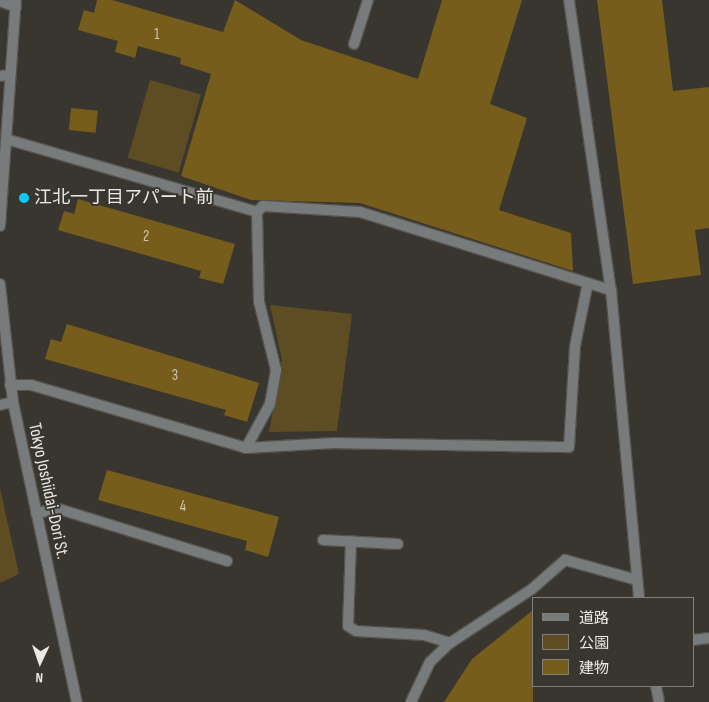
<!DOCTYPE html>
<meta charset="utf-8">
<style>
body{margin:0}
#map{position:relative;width:709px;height:702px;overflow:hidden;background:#393630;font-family:"Sofia Sans Condensed","Noto Sans JP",sans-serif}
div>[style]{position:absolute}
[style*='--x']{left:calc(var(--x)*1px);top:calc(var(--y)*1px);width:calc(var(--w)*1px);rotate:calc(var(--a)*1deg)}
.green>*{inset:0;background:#5e4d23;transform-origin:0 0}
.building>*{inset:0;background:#765d1c;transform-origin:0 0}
.roads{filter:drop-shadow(1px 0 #55534d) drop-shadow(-1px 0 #55534d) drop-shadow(0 1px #55534d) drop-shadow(0 -1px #55534d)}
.service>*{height:10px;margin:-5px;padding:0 5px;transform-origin:5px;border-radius:5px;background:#777b7c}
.minor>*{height:10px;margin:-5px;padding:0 5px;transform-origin:5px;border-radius:5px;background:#777b7c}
.tertiary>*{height:10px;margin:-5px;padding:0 5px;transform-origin:5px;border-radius:5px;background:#777b7c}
.dots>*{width:14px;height:14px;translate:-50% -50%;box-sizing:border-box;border:2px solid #393630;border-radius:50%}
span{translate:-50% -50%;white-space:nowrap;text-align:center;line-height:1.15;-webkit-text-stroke:4px #393630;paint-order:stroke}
.number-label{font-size:15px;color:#cec6b3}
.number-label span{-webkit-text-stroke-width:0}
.poi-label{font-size:18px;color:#ebe9e5}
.left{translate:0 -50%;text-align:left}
.street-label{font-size:18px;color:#ebe9e5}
.legend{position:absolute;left:532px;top:597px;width:162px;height:90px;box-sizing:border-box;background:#393630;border:1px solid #807e78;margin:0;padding:6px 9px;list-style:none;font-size:15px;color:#ebe9e5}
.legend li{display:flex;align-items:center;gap:10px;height:25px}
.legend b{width:25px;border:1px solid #807e78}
.north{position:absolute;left:15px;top:637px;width:50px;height:50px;-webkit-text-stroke:4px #393630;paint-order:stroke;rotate:183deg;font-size:14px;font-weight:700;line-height:20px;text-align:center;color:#ebe9e5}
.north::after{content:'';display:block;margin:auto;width:18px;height:22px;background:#ebe9e5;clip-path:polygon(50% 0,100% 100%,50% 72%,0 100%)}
</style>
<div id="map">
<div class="green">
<div style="left:150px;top:80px;width:53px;height:81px;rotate:16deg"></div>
<div style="clip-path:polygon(270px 305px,352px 314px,337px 431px,269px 432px,282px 360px)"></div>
<div style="clip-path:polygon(0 488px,19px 574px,0 583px)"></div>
</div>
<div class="building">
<div style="clip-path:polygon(97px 0,112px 0,223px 32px,235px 0,301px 40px,418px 79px,442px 0,522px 0,490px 104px,527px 118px,499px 210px,571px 233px,573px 271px,360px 203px,251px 200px,181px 176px,211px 74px,180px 64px,181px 58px,138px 46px,135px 58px,115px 52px,118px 41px,78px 30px,84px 10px,94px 13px)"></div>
<div style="clip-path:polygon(597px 0,662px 0,673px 91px,709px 87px,709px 228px,695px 230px,701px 275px,633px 284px)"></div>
<div style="left:71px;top:108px;width:27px;height:22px;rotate:6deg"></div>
<div style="clip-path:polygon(78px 199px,235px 244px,223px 284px,199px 278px,201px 271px,58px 230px,64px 211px,74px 214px)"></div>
<div style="clip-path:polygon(67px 324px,259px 383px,247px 422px,224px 415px,226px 410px,45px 359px,51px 339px,61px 342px)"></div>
<div style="clip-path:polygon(107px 470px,279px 517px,268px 557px,245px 550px,247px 541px,98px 500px)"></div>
<div style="clip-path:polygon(533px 610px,533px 702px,444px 702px,472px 659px)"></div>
</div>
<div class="roads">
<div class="service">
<div style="--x:0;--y:1;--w:17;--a:21"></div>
<div style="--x:354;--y:44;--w:46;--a:-72.3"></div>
<div style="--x:6;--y:139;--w:261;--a:16.2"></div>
<div style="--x:257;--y:212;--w:8;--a:-45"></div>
<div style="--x:263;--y:206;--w:97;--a:3.5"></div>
<div style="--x:360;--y:212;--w:263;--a:17.3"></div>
<div style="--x:10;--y:385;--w:21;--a:0"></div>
<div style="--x:31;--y:385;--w:224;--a:16.3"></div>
<div style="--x:246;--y:448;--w:88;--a:-3.3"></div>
<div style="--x:334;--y:443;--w:235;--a:1"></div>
<div style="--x:569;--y:447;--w:101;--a:-86.6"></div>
<div style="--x:575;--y:346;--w:60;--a:-78.5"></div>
<div style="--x:246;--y:448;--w:50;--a:-61.4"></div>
<div style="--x:270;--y:404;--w:35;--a:-80"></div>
<div style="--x:276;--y:370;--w:70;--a:-104"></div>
<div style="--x:259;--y:302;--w:90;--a:-91.3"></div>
<div style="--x:36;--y:513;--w:23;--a:-10"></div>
<div style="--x:59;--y:509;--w:176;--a:17.2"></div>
<div style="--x:323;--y:540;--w:75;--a:3.1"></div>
<div style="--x:351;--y:541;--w:85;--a:92"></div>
<div style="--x:348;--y:626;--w:9;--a:32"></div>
<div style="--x:356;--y:631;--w:68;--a:3.4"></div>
<div style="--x:424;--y:635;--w:27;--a:17"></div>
</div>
<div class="minor">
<div style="--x:569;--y:0;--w:293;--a:81.8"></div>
<div style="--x:611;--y:290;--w:309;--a:84.8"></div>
<div style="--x:0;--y:76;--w:10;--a:-6"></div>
<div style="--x:0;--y:405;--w:13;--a:-13"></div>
<div style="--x:693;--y:640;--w:16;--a:-7"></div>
<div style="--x:656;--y:686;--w:16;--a:79"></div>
<div style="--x:411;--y:702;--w:44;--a:-64.6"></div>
<div style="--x:430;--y:662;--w:28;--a:-44"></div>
<div style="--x:450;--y:643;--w:98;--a:-33.4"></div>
<div style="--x:532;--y:589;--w:44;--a:-41.3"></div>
<div style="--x:565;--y:560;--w:75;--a:15.5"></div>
</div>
<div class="tertiary">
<div style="--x:0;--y:226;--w:227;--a:-86"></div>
<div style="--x:0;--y:284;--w:119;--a:83.7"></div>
<div style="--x:13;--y:402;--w:307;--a:78"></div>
</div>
</div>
<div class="dots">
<div style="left:24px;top:198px;background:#06cbf9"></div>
</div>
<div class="number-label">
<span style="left:157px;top:35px">1</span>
<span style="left:146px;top:237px">2</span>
<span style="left:175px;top:376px">3</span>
<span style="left:183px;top:507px">4</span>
</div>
<div class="poi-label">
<span class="left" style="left:34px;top:198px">江北一丁目アパート前</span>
</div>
<div class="street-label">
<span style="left:48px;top:491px;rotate:78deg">Tokyo Joshiidai-Dori St.</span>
</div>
<ul class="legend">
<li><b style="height:6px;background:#777b7c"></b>道路</li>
<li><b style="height:14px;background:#5e4d23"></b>公園</li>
<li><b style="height:14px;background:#765d1c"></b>建物</li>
</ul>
<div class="north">N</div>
</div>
